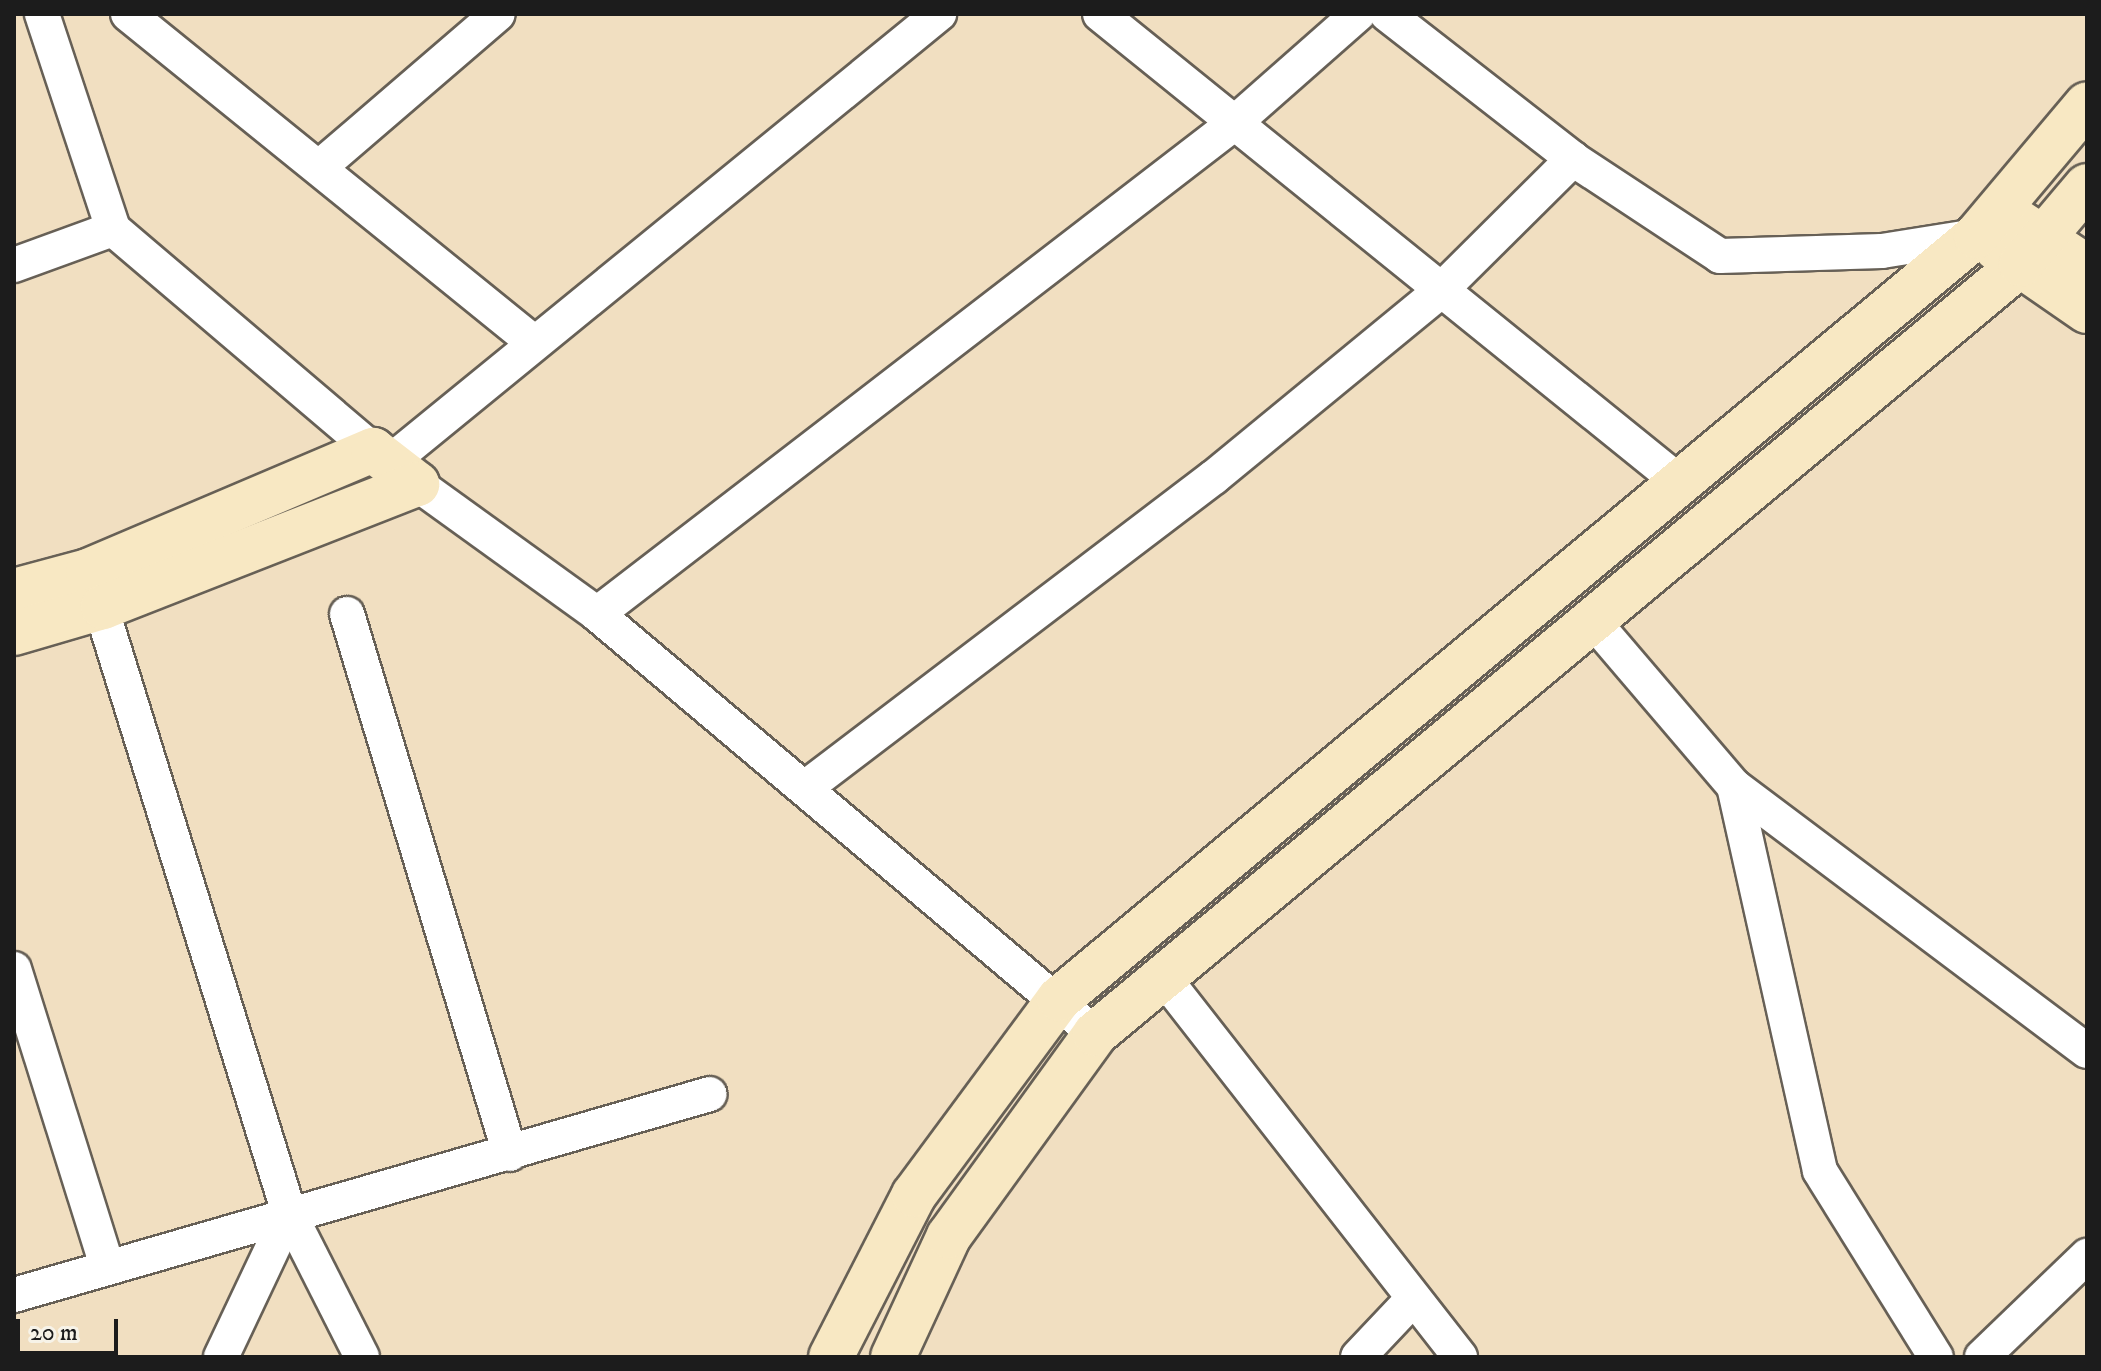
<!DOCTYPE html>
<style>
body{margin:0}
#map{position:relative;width:2101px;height:1371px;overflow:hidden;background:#f1dfc1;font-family:"IM FELL DW Pica",serif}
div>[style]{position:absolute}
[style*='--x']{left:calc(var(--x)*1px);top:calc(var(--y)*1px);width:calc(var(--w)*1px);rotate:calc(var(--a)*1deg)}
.roads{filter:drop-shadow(2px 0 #676056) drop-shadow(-2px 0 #676056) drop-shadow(0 2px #676056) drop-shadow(0 -2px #676056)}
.street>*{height:34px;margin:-17px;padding:0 17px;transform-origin:17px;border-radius:17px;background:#fff}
.secondary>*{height:44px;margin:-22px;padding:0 22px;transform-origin:22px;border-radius:22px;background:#f8e8c3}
span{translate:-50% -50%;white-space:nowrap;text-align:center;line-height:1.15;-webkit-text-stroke:7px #f7f3e8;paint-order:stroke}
.frame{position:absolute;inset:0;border:16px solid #1c1c1c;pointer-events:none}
.scale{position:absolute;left:16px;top:1319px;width:102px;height:36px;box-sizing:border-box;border:4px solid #1c1c1c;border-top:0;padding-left:10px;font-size:24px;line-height:28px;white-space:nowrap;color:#1c1c1c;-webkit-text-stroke:6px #f7f3e8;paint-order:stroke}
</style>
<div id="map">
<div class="roads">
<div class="street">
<div style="--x:42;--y:14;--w:226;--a:71.7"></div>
<div style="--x:113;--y:229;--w:341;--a:40.4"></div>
<div style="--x:128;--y:14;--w:520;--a:38.99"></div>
<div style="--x:1100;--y:14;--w:742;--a:38.93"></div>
<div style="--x:1387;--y:14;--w:236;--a:37.9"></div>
<div style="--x:1573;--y:159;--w:176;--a:33.4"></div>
<div style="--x:1720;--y:256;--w:162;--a:-1.8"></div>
<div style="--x:1882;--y:251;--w:95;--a:-9.1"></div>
<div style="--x:321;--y:166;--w:233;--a:-40.7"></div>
<div style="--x:14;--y:265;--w:105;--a:-20"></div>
<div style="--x:390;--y:462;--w:709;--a:-39.22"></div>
<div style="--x:417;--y:484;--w:222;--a:35.8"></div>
<div style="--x:597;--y:614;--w:651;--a:40.14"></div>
<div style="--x:94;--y:585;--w:658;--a:72.75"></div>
<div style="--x:289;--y:1213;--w:161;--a:63.1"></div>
<div style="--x:347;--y:614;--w:564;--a:73.2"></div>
<div style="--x:597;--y:614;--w:801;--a:-37.6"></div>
<div style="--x:1232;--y:125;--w:168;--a:-41.4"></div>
<div style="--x:1593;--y:621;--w:217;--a:49.5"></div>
<div style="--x:1734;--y:786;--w:441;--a:36.9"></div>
<div style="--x:1734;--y:786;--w:394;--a:77.4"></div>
<div style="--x:1820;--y:1171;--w:219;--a:58.1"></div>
<div style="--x:805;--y:788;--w:514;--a:-37.25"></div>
<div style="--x:1214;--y:477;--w:291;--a:-39.4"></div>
<div style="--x:1439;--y:292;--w:189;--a:-44.8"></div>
<div style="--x:14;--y:969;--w:311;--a:72.6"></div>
<div style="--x:1164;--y:978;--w:481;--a:52"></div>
<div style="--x:14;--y:1295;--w:724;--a:-16.11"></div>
<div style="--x:221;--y:1357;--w:159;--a:-64.7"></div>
<div style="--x:1358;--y:1357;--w:77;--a:-46.6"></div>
<div style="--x:1982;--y:1357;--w:146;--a:-43.9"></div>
</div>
<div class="secondary">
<div style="--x:2019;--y:222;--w:82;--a:33.5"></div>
<div style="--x:1997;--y:249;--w:109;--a:34.6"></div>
<div style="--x:14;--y:591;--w:77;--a:-15.1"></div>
<div style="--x:88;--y:571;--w:310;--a:-23"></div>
<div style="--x:373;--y:450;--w:56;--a:37.7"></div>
<div style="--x:14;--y:633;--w:93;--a:-16.3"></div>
<div style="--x:103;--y:607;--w:337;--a:-21.4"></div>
<div style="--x:831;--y:1357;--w:182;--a:-62.9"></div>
<div style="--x:914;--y:1195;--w:244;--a:-53.5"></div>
<div style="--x:1059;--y:999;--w:1193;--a:-39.76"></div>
<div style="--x:1976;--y:236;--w:172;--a:-49.9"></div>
<div style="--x:893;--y:1357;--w:133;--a:-65.2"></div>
<div style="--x:949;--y:1236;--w:249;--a:-54.1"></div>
<div style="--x:1095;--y:1034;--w:1204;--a:-39.74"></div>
<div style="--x:2021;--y:264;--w:102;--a:-49.8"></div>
</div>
</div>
<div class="frame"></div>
<div class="scale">20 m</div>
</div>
